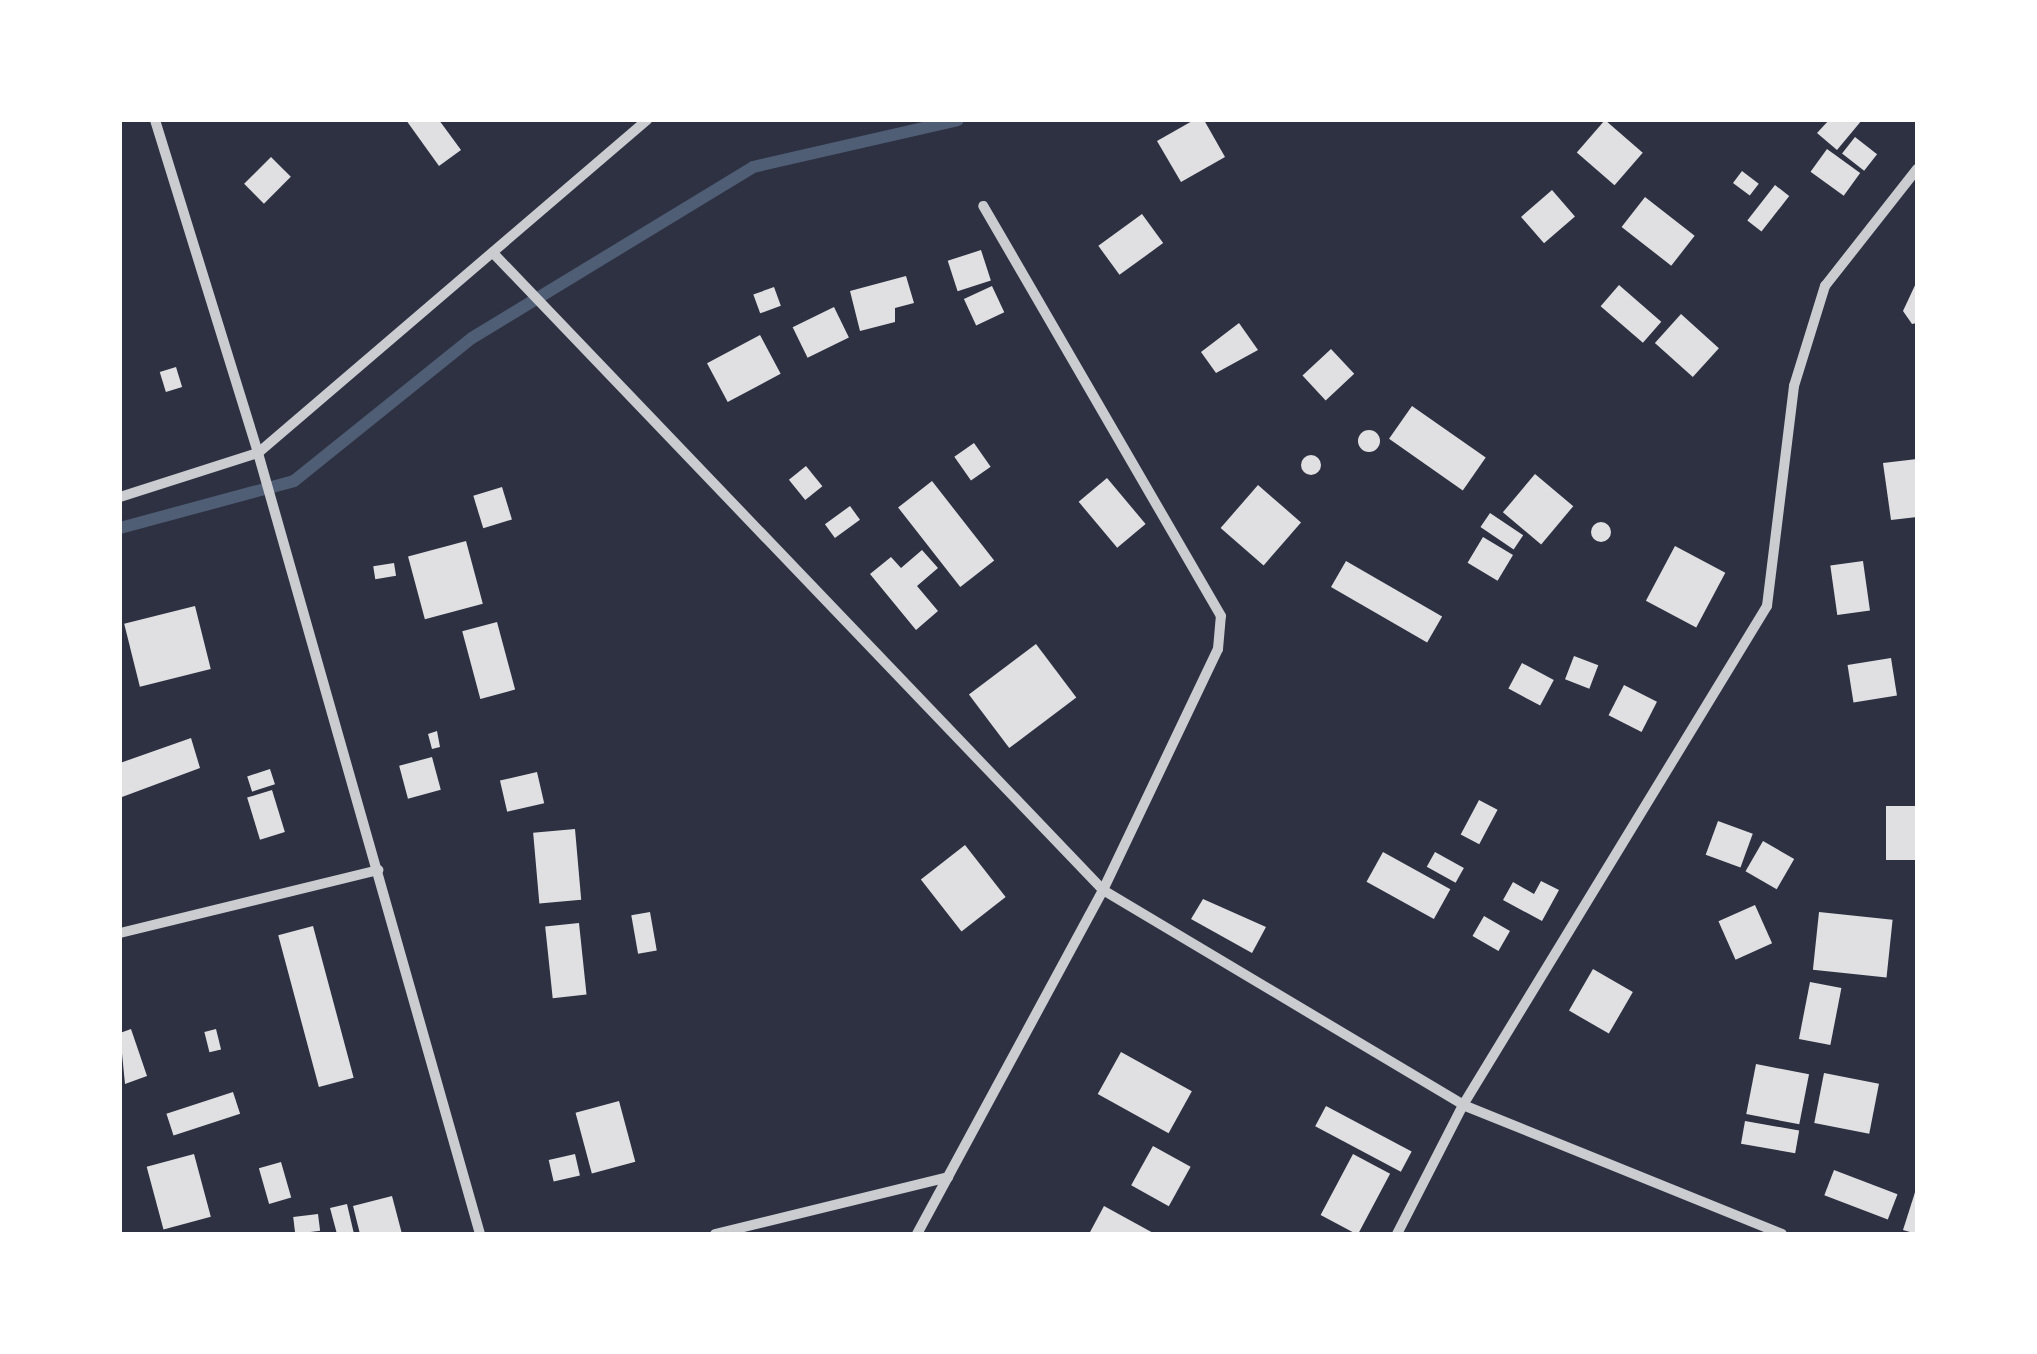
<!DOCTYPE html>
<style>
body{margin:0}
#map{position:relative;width:2037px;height:1354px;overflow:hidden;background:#2d3142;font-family:"DM Sans",sans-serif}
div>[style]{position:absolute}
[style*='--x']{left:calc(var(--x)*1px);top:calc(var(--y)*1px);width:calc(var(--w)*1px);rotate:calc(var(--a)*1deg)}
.stream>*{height:12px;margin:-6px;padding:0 6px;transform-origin:6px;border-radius:6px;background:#4f5d75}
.building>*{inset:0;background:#e0e0e3;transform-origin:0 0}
.round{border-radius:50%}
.minor>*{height:10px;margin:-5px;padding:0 5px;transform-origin:5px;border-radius:5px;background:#caccd0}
span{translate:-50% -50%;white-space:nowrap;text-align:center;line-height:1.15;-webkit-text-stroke:10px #fff;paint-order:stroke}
.frame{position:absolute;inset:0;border:122px solid #fff;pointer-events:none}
</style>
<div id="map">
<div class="stream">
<div style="--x:120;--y:528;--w:180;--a:-15.1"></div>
<div style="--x:294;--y:481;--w:228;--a:-38.8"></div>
<div style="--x:472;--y:338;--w:329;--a:-31.3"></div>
<div style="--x:753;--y:167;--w:210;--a:-12.9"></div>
</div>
<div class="building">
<div style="clip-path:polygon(406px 120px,439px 120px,461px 150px,439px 166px)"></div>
<div style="clip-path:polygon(1194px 120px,1204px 120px,1225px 157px,1181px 182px,1157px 141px)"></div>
<div style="left:1605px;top:120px;width:50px;height:43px;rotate:41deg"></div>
<div style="clip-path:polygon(1829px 120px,1862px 120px,1837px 150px,1817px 133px)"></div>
<div style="left:1855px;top:137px;width:28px;height:21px;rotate:38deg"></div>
<div style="left:1827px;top:149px;width:41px;height:28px;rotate:36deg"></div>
<div style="left:271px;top:157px;width:28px;height:38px;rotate:45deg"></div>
<div style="left:1742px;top:171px;width:21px;height:15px;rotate:37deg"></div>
<div style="left:1775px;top:185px;width:18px;height:45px;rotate:38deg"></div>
<div style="left:1552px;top:190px;width:35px;height:41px;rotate:49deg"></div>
<div style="left:1645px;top:197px;width:63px;height:38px;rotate:38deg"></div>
<div style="left:1142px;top:214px;width:36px;height:54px;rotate:54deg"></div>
<div style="left:981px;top:250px;width:32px;height:35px;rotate:72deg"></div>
<div style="clip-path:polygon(906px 276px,914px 303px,895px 308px,895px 322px,860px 331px,850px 291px)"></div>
<div style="clip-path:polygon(1917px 281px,1917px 323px,1912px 324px,1903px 311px)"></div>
<div style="left:1619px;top:285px;width:56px;height:28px;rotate:41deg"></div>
<div style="left:992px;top:286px;width:29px;height:31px;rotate:65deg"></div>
<div style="left:774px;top:287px;width:20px;height:22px;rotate:70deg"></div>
<div style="left:834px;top:307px;width:34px;height:46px;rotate:64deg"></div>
<div style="left:1681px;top:314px;width:51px;height:39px;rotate:42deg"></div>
<div style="clip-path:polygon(1239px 323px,1258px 350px,1216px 373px,1201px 352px)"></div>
<div style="left:760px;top:335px;width:44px;height:60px;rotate:62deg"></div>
<div style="left:1331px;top:349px;width:34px;height:39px;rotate:47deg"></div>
<div style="left:176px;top:367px;width:21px;height:17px;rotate:73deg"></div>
<div style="left:1412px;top:406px;width:90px;height:40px;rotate:35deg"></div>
<div class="round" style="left:1358px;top:430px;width:22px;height:22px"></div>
<div style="left:974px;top:443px;width:29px;height:24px;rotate:55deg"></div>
<div class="round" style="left:1301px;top:455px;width:20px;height:20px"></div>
<div style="clip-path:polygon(1917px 459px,1917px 517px,1891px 520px,1883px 463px)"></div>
<div style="left:806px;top:466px;width:26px;height:22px;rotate:51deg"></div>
<div style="left:1535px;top:474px;width:50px;height:50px;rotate:40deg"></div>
<div style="left:1107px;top:478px;width:60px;height:37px;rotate:50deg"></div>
<div style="left:932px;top:481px;width:101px;height:43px;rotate:52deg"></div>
<div style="left:1258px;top:485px;width:57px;height:57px;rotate:41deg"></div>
<div style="left:502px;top:487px;width:34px;height:30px;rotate:73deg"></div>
<div style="left:850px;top:506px;width:17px;height:31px;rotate:54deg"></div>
<div style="left:1490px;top:513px;width:40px;height:17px;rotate:34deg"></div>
<div class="round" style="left:1591px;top:522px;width:20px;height:20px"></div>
<div style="left:1483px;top:537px;width:35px;height:30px;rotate:31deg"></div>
<div style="left:466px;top:541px;width:65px;height:60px;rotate:75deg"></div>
<div style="left:1675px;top:546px;width:57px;height:62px;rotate:28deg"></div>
<div style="clip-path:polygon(922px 550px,938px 568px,917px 586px,938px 611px,916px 630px,870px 574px,891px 557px,901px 568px)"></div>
<div style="left:1346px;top:561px;width:111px;height:30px;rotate:30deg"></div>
<div style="left:1863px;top:561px;width:50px;height:33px;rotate:82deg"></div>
<div style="left:394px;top:563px;width:13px;height:21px;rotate:81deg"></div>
<div style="left:195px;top:606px;width:65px;height:73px;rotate:76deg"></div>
<div style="left:497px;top:622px;width:70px;height:36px;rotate:75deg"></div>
<div style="left:1036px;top:644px;width:67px;height:84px;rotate:53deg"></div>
<div style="left:1574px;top:656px;width:26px;height:25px;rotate:21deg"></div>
<div style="left:1891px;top:658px;width:38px;height:44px;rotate:81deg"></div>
<div style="left:1522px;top:663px;width:36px;height:29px;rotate:28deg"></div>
<div style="left:1624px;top:685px;width:37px;height:34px;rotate:27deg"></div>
<div style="clip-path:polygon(437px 731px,440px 747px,432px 749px,428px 734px)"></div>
<div style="clip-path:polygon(191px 738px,200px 768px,122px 797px,120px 763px)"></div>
<div style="left:432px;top:757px;width:34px;height:34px;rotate:75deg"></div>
<div style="left:270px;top:769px;width:16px;height:24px;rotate:72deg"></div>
<div style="left:537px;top:772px;width:32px;height:38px;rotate:77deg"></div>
<div style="left:272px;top:790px;width:44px;height:26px;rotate:73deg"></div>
<div style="left:1479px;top:800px;width:21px;height:39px;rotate:28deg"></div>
<div style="left:1917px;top:806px;width:54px;height:31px;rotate:90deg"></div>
<div style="left:1718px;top:821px;width:37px;height:36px;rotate:20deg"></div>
<div style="left:575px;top:829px;width:71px;height:42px;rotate:85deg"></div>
<div style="left:1763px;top:841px;width:36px;height:35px;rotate:30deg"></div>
<div style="left:965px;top:845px;width:66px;height:56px;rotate:52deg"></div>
<div style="left:1383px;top:852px;width:77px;height:34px;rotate:29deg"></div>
<div style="left:1435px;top:852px;width:33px;height:17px;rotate:29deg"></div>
<div style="clip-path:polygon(1541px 881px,1559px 890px,1542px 921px,1503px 900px,1513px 882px,1534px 894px)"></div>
<div style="clip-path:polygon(1203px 899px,1266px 927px,1252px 953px,1191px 919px)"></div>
<div style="left:1755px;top:905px;width:42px;height:40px;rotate:66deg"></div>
<div style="left:650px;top:912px;width:39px;height:19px;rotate:80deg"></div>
<div style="left:1819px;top:912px;width:74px;height:58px;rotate:6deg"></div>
<div style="left:1484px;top:916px;width:30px;height:23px;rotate:30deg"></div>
<div style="left:579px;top:923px;width:72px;height:34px;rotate:84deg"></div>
<div style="left:313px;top:926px;width:157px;height:36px;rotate:75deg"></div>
<div style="left:1593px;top:969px;width:46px;height:48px;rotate:30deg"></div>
<div style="left:1810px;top:982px;width:32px;height:58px;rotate:11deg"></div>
<div style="clip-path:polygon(131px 1029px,147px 1076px,125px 1084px,120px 1033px)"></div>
<div style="left:216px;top:1029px;width:21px;height:12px;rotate:76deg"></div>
<div style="left:1121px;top:1052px;width:81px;height:48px;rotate:29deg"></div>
<div style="left:1756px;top:1064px;width:54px;height:51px;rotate:11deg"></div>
<div style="left:1824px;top:1073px;width:56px;height:51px;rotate:11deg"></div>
<div style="left:233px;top:1092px;width:23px;height:70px;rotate:72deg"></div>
<div style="left:619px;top:1101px;width:63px;height:45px;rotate:75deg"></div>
<div style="left:1326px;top:1106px;width:97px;height:23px;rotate:28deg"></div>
<div style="left:1745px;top:1121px;width:55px;height:23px;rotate:10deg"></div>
<div style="left:1153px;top:1146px;width:43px;height:45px;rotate:29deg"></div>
<div style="left:194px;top:1154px;width:65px;height:49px;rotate:75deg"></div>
<div style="left:575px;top:1154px;width:22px;height:27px;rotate:77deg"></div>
<div style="left:1353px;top:1154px;width:42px;height:69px;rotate:28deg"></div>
<div style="left:281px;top:1162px;width:37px;height:23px;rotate:74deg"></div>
<div style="left:1834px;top:1170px;width:68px;height:27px;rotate:21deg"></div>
<div style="clip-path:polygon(1917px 1186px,1917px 1234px,1903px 1230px)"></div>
<div style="clip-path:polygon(392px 1196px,402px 1234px,360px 1234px,353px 1206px)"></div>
<div style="clip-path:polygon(347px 1204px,354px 1234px,337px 1234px,330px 1208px)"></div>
<div style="clip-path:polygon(1104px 1206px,1155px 1234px,1089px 1234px)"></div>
<div style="left:318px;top:1214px;width:17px;height:25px;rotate:83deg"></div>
</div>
<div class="minor">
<div style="--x:155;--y:120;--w:349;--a:72.8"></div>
<div style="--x:258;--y:453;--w:812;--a:74.13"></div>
<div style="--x:495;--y:255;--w:879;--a:46.24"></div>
<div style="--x:1103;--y:890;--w:419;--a:30.8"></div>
<div style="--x:1463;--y:1105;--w:344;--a:22"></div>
<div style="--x:120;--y:497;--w:145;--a:-17.7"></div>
<div style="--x:258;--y:453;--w:512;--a:-40.56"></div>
<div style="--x:120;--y:933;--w:266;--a:-13.7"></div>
<div style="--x:715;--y:1234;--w:240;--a:-13.7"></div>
<div style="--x:917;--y:1234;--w:391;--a:-61.6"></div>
<div style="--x:1103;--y:890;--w:267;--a:-64.5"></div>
<div style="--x:1218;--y:649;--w:33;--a:-85"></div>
<div style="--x:1221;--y:616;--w:474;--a:-120.1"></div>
<div style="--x:1397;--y:1234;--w:145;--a:-62.9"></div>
<div style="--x:1463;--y:1105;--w:584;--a:-58.65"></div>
<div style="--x:1767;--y:606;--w:222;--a:-83"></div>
<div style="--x:1794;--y:386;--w:105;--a:-72.8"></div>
<div style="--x:1825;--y:286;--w:149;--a:-51.8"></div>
</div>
<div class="frame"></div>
</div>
